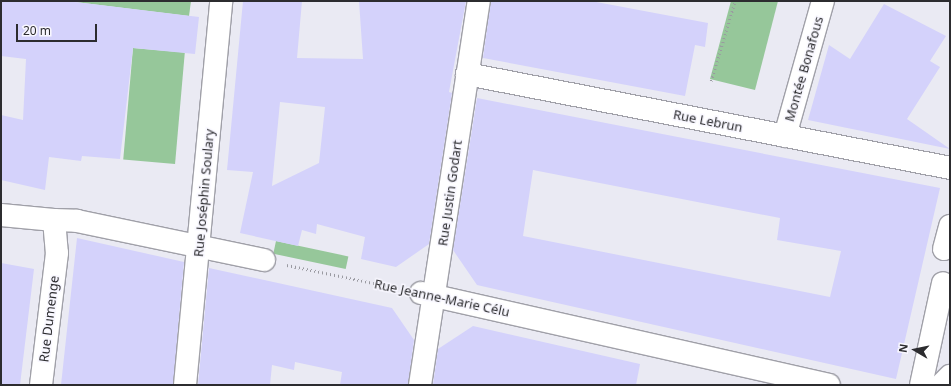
<!DOCTYPE html>
<meta charset="utf-8">
<style>
body{margin:0}
#map{position:relative;width:951px;height:386px;overflow:hidden;background:#eaeaf3;font-family:"Noto Sans",sans-serif}
div>[style]{position:absolute}
[style*='--x']{left:calc(var(--x)*1px);top:calc(var(--y)*1px);width:calc(var(--w)*1px);rotate:calc(var(--a)*1deg)}
.green>*{inset:0;background:#96c79a;transform-origin:0 0}
.building>*{inset:0;background:#d4d2fb}
.path>*{height:2.5px;margin-top:-1.25px;transform-origin:0;background:repeating-linear-gradient(90deg,#9a9aa1 0 1px,transparent 0 4px)}
.roads{filter:drop-shadow(1px 0 #a0a0a8) drop-shadow(-1px 0 #a0a0a8) drop-shadow(0 1px #a0a0a8) drop-shadow(0 -1px #a0a0a8)}
.street>*{height:22px;margin:-11px;padding:0 11px;transform-origin:11px;border-radius:11px;background:#fff}
span{translate:-50% -50%;white-space:nowrap;text-align:center;line-height:1.15;-webkit-text-stroke:3px #f8f7ff;paint-order:stroke}
.street-label{font-size:13px;color:#2c2c2f}
.frame{position:absolute;inset:0;border:2px solid #2c2c2f;pointer-events:none}
.north{position:absolute;left:895px;top:330px;width:40px;height:40px;-webkit-text-stroke:3px #f8f7ff;paint-order:stroke;rotate:279deg;font-size:11px;font-weight:700;line-height:16px;text-align:center;color:#2c2c2f}
.north::after{content:'';display:block;margin:auto;width:14px;height:18px;background:#2c2c2f;clip-path:polygon(50% 0,100% 100%,50% 72%,0 100%)}
.scale{position:absolute;left:16px;top:24px;width:81px;height:18px;box-sizing:border-box;border:2px solid #2c2c2f;border-top:0;padding-left:5px;font-size:12px;line-height:14px;white-space:nowrap;color:#2c2c2f;-webkit-text-stroke:3px #f8f7ff;paint-order:stroke}
</style>
<div id="map">
<div class="green">
<div style="clip-path:polygon(67px 1px,191px 1px,189px 16px)"></div>
<div style="clip-path:polygon(731px 1px,778px 1px,755px 90px,710px 79px)"></div>
<div style="left:133px;top:48px;width:52px;height:112px;rotate:5deg"></div>
<div style="left:276px;top:241px;width:74px;height:13px;rotate:12deg"></div>
</div>
<div class="building">
<div style="clip-path:polygon(1px 1px,67px 1px,199px 17px,195px 54px,133px 48px,120px 159px,82px 156px,81px 161px,49px 157px,45px 190px,1px 180px,1px 115px,23px 120px,26px 59px,1px 56px)"></div>
<div style="clip-path:polygon(evenodd,243px 1px,302px 1px,297px 58px,363px 59px,359px 1px,466px 1px,449px 92px,452px 93px,429px 244px,396px 267px,361px 259px,365px 237px,317px 224px,316px 234px,302px 230px,298px 246px,240px 233px,253px 172px,227px 170px,243px 1px,280px 102px,325px 107px,319px 163px,272px 186px,280px 102px)"></div>
<div style="clip-path:polygon(491px 1px,591px 1px,708px 23px,705px 47px,695px 45px,685px 96px,483px 58px)"></div>
<div style="clip-path:polygon(884px 4px,946px 36px,930px 61px,940px 67px,907px 119px,950px 149px,808px 120px,829px 45px,850px 59px)"></div>
<div style="clip-path:polygon(evenodd,477px 98px,940px 188px,896px 379px,477px 285px,453px 250px,477px 98px,533px 170px,780px 218px,777px 240px,841px 251px,830px 297px,523px 236px,533px 170px)"></div>
<div style="clip-path:polygon(77px 238px,184px 262px,173px 385px,61px 385px)"></div>
<div style="clip-path:polygon(1px 263px,34px 269px,20px 385px,1px 385px)"></div>
<div style="clip-path:polygon(209px 268px,392px 308px,414px 340px,408px 385px,340px 385px,342px 372px,295px 362px,294px 370px,272px 365px,270px 385px,198px 385px)"></div>
<div style="clip-path:polygon(473px 326px,640px 364px,636px 385px,433px 385px,438px 349px)"></div>
</div>
<div class="path">
<div style="--x:711;--y:81;--w:84;--a:-73.3"></div>
<div style="--x:287;--y:265;--w:112;--a:11.8"></div>
</div>
<div class="roads">
<div class="street">
<div style="--x:467;--y:74;--w:492;--a:11"></div>
<div style="--x:785;--y:136;--w:140;--a:-74.3"></div>
<div style="--x:1;--y:215;--w:53;--a:5.4"></div>
<div style="--x:54;--y:220;--w:33;--a:85"></div>
<div style="--x:57;--y:253;--w:133;--a:96.9"></div>
<div style="--x:54;--y:220;--w:23;--a:2"></div>
<div style="--x:77;--y:221;--w:191;--a:11.8"></div>
<div style="--x:944;--y:249;--w:24;--a:-75"></div>
<div style="--x:421;--y:293;--w:418;--a:12.7"></div>
<div style="--x:185;--y:385;--w:386;--a:-84.6"></div>
<div style="--x:420;--y:385;--w:389;--a:-81.3"></div>
<div style="--x:921;--y:385;--w:104;--a:-77.8"></div>
<div style="--x:941;--y:385;--w:13;--a:-45"></div>
</div>
</div>
<div class="street-label">
<span style="left:804px;top:69px;rotate:-74deg">Montée Bonafous</span>
<span style="left:708px;top:121px;rotate:11deg">Rue Lebrun</span>
<span style="left:204px;top:193px;rotate:-85deg">Rue Joséphin Soulary</span>
<span style="left:450px;top:193px;rotate:-82deg">Rue Justin Godart</span>
<span style="left:442px;top:298px;rotate:12deg">Rue Jeanne-Marie Célu</span>
<span style="left:49px;top:319px;rotate:-83deg">Rue Dumenge</span>
</div>
<div class="frame"></div>
<div class="north">N</div>
<div class="scale">20 m</div>
</div>
